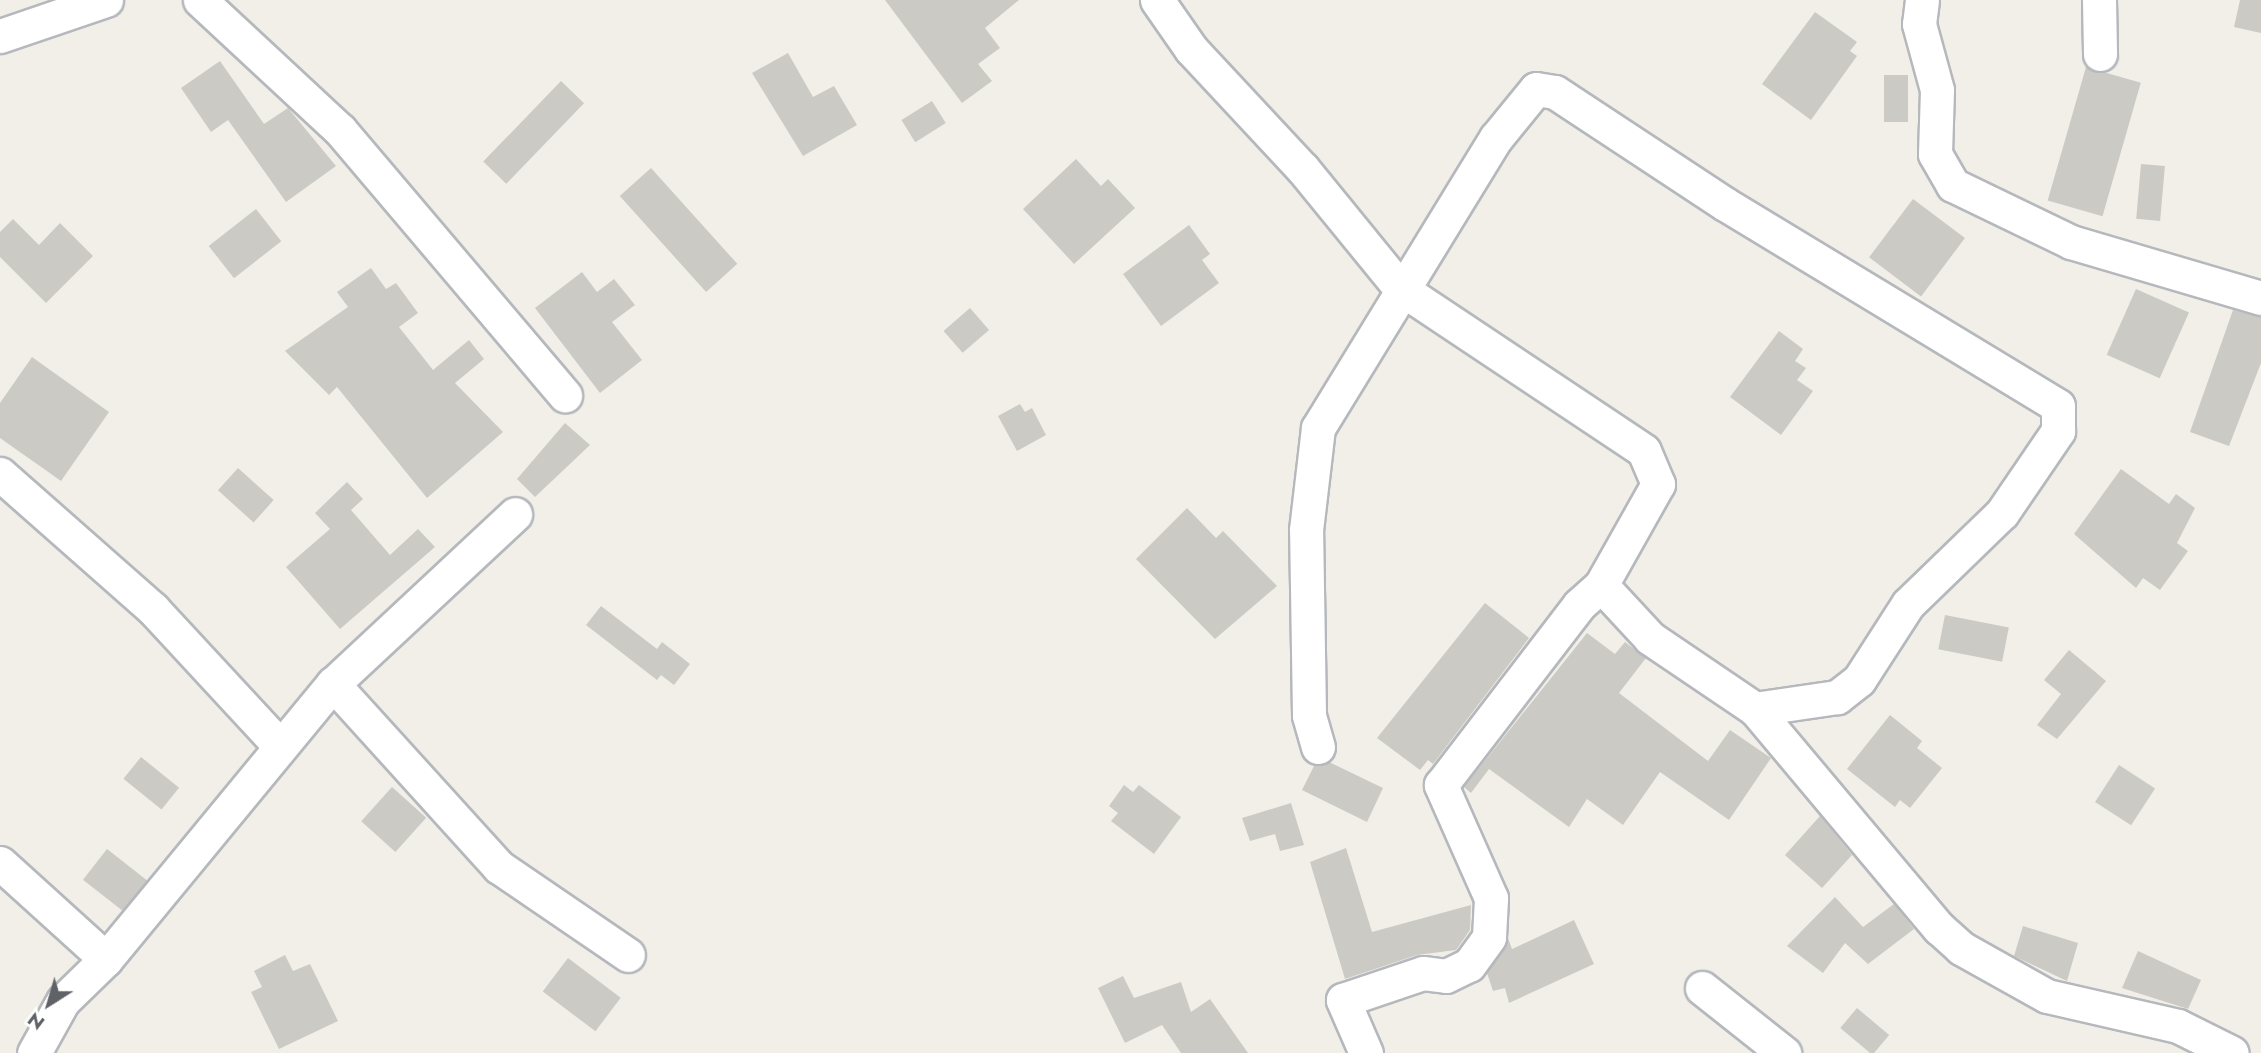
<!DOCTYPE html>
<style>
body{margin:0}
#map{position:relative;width:2261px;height:1053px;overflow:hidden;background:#f1efe8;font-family:Jost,sans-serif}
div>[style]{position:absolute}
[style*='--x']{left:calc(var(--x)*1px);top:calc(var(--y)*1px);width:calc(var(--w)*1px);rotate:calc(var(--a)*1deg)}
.building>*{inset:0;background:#cccac5;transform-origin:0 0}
.roads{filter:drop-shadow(2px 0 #b5b8bc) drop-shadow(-2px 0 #b5b8bc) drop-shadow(0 2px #b5b8bc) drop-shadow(0 -2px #b5b8bc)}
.minor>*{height:33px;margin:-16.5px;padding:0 16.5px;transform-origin:16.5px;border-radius:16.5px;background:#fff}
span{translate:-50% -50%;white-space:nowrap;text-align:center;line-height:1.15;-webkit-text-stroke:5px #fff;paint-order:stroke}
.north{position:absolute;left:14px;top:969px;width:70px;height:70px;-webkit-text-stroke:5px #fff;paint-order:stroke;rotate:217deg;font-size:19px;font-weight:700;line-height:28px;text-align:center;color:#5f6368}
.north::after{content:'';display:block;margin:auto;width:24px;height:32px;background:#5f6368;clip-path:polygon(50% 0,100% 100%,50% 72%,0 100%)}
</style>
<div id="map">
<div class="building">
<div style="clip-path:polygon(885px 0,1019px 0,985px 28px,1000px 48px,978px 64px,992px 81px,962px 103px)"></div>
<div style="clip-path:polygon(2240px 0,2261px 0,2261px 33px,2234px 27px)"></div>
<div style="clip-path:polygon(1815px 12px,1857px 42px,1850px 51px,1857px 56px,1811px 120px,1762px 84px)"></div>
<div style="clip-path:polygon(788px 53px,813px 97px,834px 86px,857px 125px,803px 156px,752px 73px)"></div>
<div style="clip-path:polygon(220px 61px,264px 124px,288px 108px,336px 166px,286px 202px,228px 120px,211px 132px,181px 88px)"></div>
<div style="left:2086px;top:67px;width:57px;height:139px;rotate:16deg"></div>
<div style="left:1884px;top:75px;width:24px;height:47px"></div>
<div style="left:561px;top:81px;width:32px;height:112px;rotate:44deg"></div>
<div style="left:932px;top:101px;width:26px;height:36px;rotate:58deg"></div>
<div style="clip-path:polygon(1076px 159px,1101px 186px,1108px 179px,1135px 208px,1074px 264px,1023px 209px)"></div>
<div style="left:2141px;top:164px;width:24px;height:55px;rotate:5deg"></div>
<div style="left:651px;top:168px;width:129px;height:42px;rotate:48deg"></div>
<div style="left:1913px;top:199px;width:65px;height:73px;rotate:37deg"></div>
<div style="left:256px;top:209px;width:41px;height:60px;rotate:52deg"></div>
<div style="clip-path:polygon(13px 219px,39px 245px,60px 223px,93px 256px,46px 303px,0 257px,0 232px)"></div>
<div style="clip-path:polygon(1189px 225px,1210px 254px,1202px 260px,1219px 283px,1161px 326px,1123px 274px)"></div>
<div style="clip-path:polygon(371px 268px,386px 289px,396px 283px,418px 313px,399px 327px,433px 370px,469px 340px,484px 359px,455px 383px,503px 432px,427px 498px,337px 387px,329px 395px,285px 351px,348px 307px,337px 292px)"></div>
<div style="clip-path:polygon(582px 272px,597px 292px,614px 279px,635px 305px,612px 322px,642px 360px,600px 393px,535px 308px)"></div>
<div style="left:2136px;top:289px;width:58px;height:72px;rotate:24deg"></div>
<div style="left:970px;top:308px;width:29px;height:35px;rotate:49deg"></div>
<div style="clip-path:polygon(2233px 310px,2261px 317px,2261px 363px,2229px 446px,2190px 432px)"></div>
<div style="clip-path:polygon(1779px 331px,1803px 349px,1795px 361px,1806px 368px,1797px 380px,1813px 391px,1781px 435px,1730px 397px)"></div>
<div style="clip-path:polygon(32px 357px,109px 412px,61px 481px,0 438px,0 403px)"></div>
<div style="clip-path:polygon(1020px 404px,1025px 412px,1032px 408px,1046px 435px,1017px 451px,998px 416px)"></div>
<div style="clip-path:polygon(565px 423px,590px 445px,535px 497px,517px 479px)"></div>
<div style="left:238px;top:468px;width:48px;height:30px;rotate:42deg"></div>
<div style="clip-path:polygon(2121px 469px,2169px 504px,2176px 494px,2195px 508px,2177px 543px,2188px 551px,2160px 590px,2143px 578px,2136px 588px,2074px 534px)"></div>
<div style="clip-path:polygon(347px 482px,363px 499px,351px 510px,390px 555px,418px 529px,435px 547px,340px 629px,286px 567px,330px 529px,315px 513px)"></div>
<div style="clip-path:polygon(1187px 508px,1216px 538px,1223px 531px,1277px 586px,1215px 639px,1136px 559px)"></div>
<div style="clip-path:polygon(1485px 603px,1529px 638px,1433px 764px,1428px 760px,1420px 770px,1377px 738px)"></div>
<div style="clip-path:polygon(601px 606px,657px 649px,662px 642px,690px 664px,674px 685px,661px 675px,657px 680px,586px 625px)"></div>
<div style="left:1945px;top:615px;width:65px;height:35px;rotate:11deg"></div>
<div style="clip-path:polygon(1587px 633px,1615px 654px,1625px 642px,1646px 658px,1619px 693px,1708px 761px,1730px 730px,1771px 758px,1729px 820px,1660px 772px,1623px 825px,1587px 799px,1569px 827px,1489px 769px,1471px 793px,1464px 787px)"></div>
<div style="clip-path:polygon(2069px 650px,2106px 681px,2057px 739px,2037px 725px,2061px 694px,2044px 680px)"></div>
<div style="clip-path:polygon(1890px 715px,1922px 741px,1917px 748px,1942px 768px,1910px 808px,1900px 800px,1895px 807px,1847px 769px)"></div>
<div style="left:141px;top:757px;width:49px;height:28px;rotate:39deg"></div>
<div style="clip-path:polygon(1329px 762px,1383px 788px,1367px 822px,1302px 790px,1314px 766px)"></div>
<div style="left:2119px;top:765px;width:43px;height:44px;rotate:33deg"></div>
<div style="clip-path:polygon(1124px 785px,1133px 792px,1139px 785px,1181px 817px,1154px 854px,1111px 821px,1118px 813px,1109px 806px)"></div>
<div style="left:392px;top:787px;width:46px;height:46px;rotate:42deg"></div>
<div style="clip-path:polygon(1291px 803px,1304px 845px,1280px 851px,1275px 834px,1250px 841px,1242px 818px)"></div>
<div style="clip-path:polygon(1820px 816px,1852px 855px,1822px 888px,1785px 855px)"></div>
<div style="clip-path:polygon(1346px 848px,1372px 932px,1471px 905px,1470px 930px,1456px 950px,1417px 955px,1345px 979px,1310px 862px)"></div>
<div style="left:107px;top:849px;width:51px;height:39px;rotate:38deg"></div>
<div style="clip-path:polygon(1835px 897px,1863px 927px,1894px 904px,1914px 929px,1868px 964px,1845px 943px,1823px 973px,1787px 946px)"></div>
<div style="clip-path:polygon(1574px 920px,1594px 964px,1509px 1003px,1505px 988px,1493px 991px,1487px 973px,1508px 938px,1512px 949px)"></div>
<div style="clip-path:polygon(2023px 926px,2078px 943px,2067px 981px,2014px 956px)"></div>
<div style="clip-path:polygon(2138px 951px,2201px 980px,2188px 1009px,2122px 988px)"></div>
<div style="clip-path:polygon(285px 955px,293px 971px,310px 964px,338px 1021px,279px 1049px,251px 992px,262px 987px,254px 971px)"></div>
<div style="left:568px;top:958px;width:66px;height:42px;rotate:37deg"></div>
<div style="clip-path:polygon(1123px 976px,1134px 998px,1181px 982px,1191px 1012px,1210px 999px,1248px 1053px,1181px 1053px,1162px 1025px,1125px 1043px,1098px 988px)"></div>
<div style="left:1857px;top:1008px;width:42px;height:26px;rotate:40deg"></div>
</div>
<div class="roads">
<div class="minor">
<div style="--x:200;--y:0;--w:191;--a:42.9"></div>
<div style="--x:340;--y:130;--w:348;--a:49.7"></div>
<div style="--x:1157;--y:0;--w:60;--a:55.2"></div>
<div style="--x:1191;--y:49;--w:164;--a:47"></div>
<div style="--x:1303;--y:169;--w:154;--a:50.8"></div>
<div style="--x:1400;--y:288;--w:293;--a:33.7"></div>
<div style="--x:1644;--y:451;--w:36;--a:67"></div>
<div style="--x:1658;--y:484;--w:116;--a:119.4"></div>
<div style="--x:1601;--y:585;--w:72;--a:47.2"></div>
<div style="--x:1650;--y:638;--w:127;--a:34.1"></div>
<div style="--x:1755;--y:709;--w:286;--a:50"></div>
<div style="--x:1939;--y:928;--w:30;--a:42"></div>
<div style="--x:1961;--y:948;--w:98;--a:29.2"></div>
<div style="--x:2047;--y:996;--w:134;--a:12.9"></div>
<div style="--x:2178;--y:1026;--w:60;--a:26.6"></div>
<div style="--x:1922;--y:0;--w:24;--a:97"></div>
<div style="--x:1919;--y:24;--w:68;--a:74.7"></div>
<div style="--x:1937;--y:90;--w:64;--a:91.8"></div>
<div style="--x:1935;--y:154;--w:36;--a:60"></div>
<div style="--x:1953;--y:185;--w:131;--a:25.8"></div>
<div style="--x:2071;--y:242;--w:198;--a:16.4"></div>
<div style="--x:2099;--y:0;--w:54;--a:88.9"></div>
<div style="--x:0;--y:36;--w:112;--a:-18.8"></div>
<div style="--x:0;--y:474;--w:204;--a:41.4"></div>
<div style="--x:153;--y:609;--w:187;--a:47.2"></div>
<div style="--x:333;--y:684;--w:247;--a:47.8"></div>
<div style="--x:499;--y:867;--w:156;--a:34.3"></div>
<div style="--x:1318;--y:747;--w:33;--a:-106"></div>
<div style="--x:1309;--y:715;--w:185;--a:-90.9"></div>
<div style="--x:1306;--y:530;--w:103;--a:-83.3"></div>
<div style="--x:1318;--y:428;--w:340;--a:-58.5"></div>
<div style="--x:1496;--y:138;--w:63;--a:-50.8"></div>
<div style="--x:1536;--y:89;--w:19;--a:9"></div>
<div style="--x:1555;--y:92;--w:204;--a:33.4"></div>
<div style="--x:1725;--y:204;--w:389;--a:31.2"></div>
<div style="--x:2058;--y:406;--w:25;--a:90"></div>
<div style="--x:2058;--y:431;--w:99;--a:124.3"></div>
<div style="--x:2002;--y:513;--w:131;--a:135.9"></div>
<div style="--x:1908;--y:604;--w:90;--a:122.8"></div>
<div style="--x:1859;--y:680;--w:28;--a:142"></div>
<div style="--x:1837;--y:697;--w:83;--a:171.7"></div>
<div style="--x:0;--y:863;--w:143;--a:42.2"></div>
<div style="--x:1702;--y:988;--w:105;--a:38.4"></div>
<div style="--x:34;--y:1053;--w:60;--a:-60.9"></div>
<div style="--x:63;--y:1001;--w:60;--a:-44.3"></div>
<div style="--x:106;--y:959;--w:357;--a:-50.5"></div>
<div style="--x:333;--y:684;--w:249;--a:-43"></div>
<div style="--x:1366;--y:1053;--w:58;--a:-113.5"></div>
<div style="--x:1343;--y:1000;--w:84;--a:-18.6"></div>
<div style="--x:1423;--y:973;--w:23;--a:7"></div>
<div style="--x:1446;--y:976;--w:25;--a:-26"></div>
<div style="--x:1469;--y:965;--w:34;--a:-54"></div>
<div style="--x:1489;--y:937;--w:39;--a:-87"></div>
<div style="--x:1491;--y:898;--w:124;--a:-113.9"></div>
<div style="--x:1441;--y:785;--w:227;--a:-52.5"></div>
<div style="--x:1579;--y:605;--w:30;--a:-42"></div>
</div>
</div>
<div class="north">N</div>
</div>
